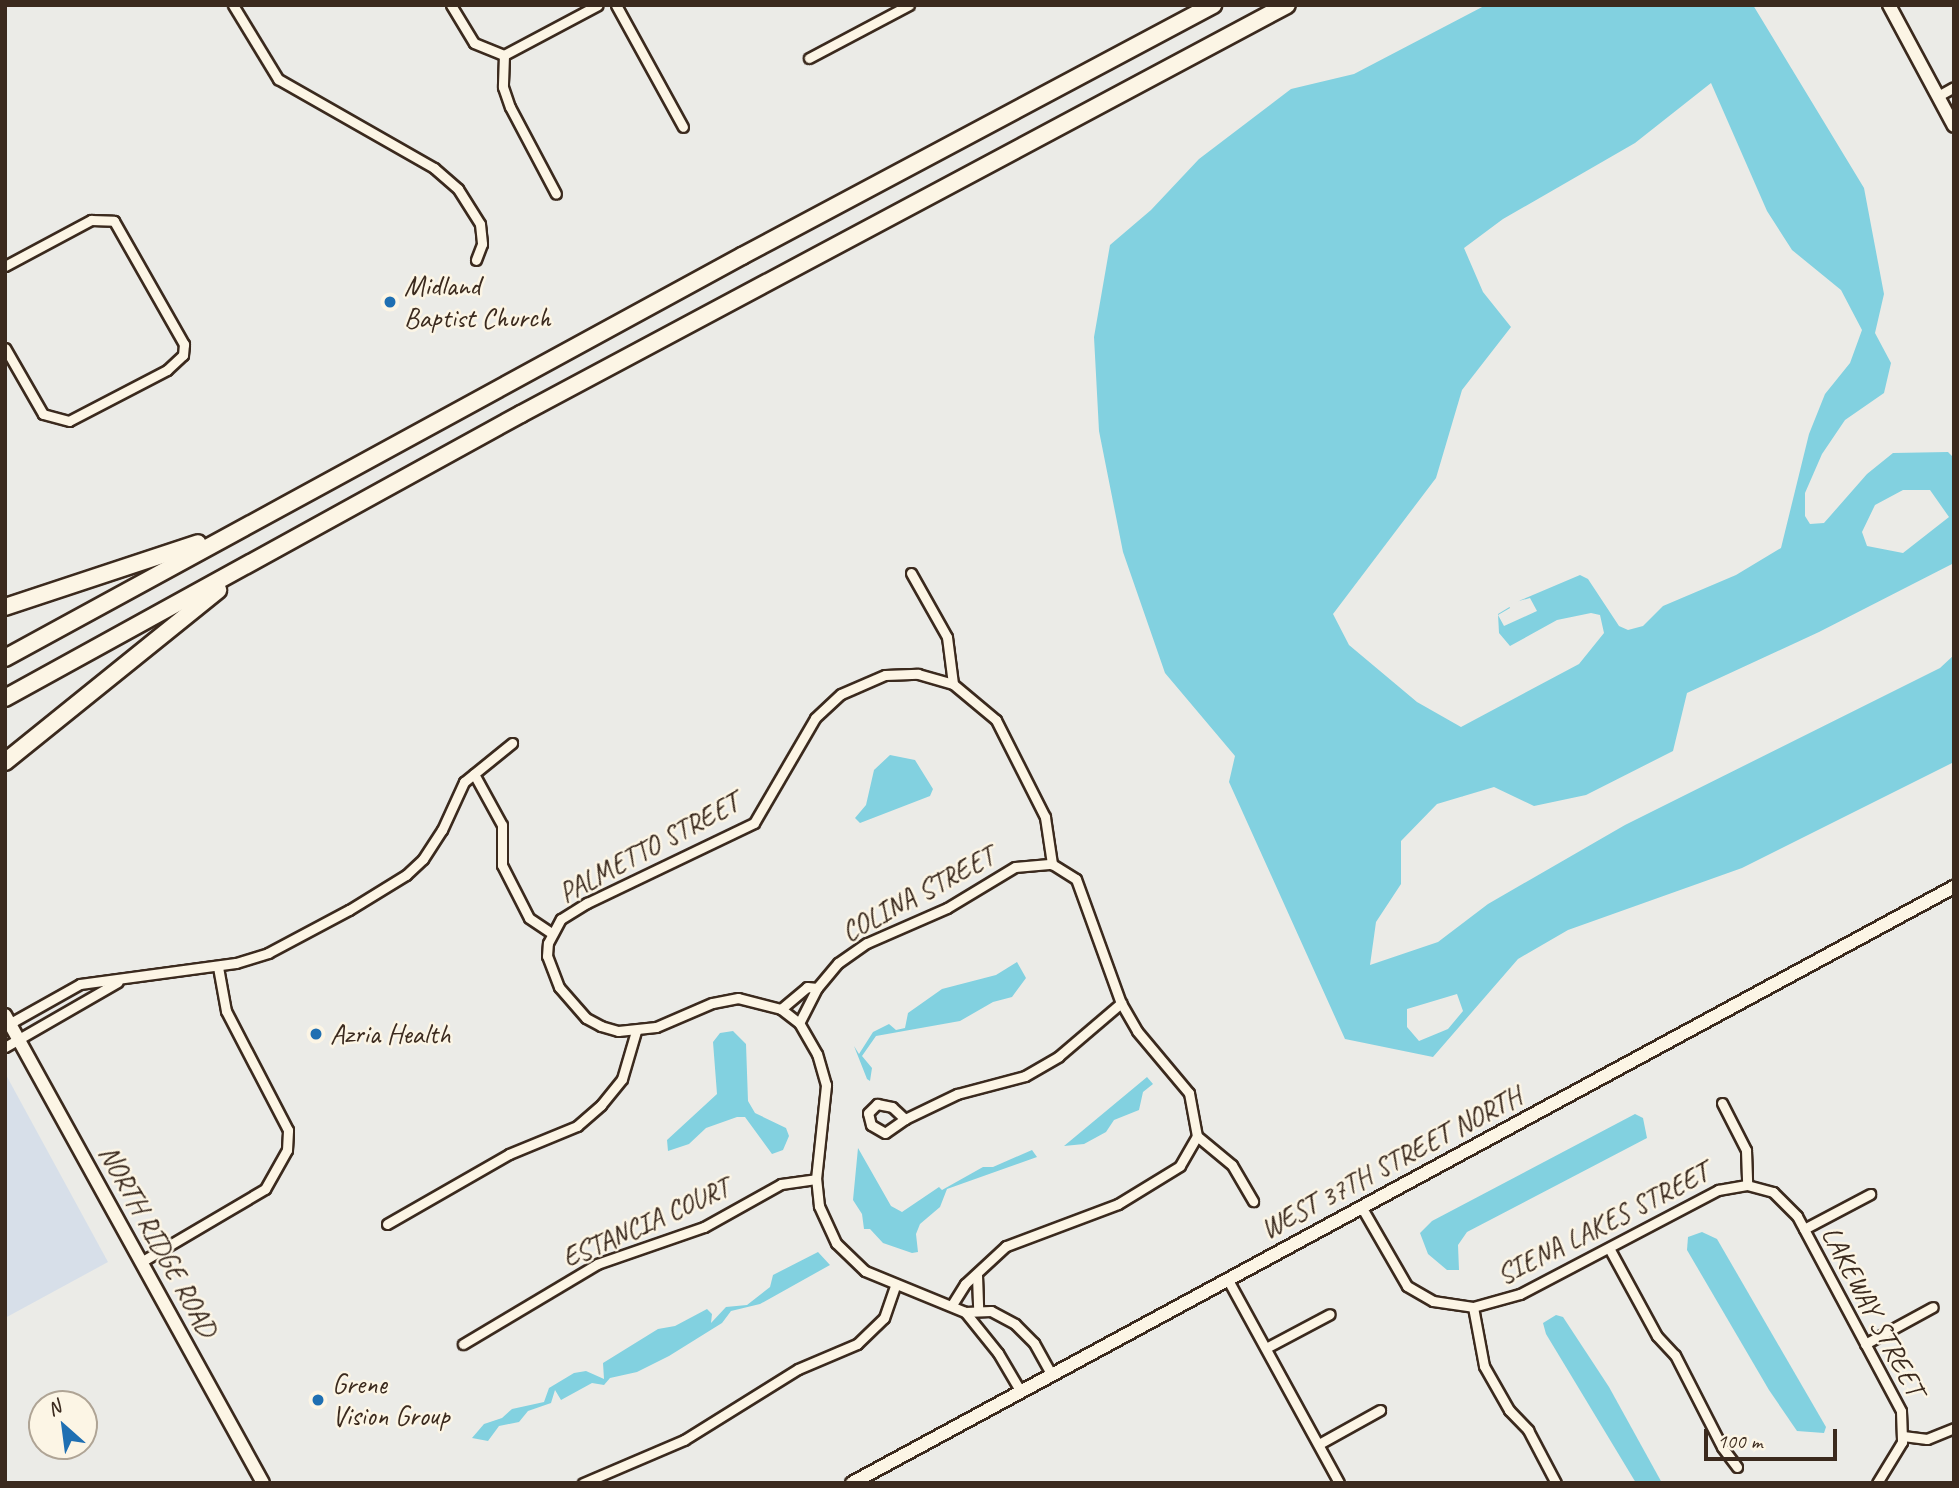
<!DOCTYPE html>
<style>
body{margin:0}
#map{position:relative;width:1959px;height:1488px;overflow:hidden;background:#ebebe7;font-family:Caveat,sans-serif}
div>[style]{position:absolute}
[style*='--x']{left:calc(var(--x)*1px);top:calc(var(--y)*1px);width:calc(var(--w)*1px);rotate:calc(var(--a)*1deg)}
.built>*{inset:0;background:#d7dfe9}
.water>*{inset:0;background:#82d1e0}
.pier>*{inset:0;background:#ebebe7}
.roads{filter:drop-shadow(2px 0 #3b2a1e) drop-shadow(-2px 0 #3b2a1e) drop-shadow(0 2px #3b2a1e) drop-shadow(0 -2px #3b2a1e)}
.street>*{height:9px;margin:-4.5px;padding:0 4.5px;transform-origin:4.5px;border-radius:4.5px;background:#fcf5e5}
.secondary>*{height:12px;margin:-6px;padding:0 6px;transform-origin:6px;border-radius:6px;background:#fcf5e5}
.highway>*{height:16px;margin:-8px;padding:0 8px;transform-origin:8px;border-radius:8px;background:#fcf5e5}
.dots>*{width:19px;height:19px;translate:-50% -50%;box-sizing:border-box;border:4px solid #fcf5e5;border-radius:50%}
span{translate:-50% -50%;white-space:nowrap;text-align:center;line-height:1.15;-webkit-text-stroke:5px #fcf5e5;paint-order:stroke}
.poi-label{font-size:28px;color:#3b2a1e}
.left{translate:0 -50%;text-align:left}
.street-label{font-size:28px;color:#3b2a1e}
.frame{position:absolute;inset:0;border:7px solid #3b2a1e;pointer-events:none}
.north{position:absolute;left:28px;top:1390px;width:70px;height:70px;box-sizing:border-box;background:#fcf5e5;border:2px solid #afa495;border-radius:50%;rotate:332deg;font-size:19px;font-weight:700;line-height:28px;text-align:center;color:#3b2a1e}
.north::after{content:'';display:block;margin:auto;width:24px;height:32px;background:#1f6fb2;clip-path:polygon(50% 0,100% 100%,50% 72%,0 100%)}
.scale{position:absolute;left:1704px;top:1429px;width:133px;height:32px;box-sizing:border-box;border:4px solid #3b2a1e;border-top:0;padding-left:9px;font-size:21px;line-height:24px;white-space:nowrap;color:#3b2a1e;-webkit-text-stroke:5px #fcf5e5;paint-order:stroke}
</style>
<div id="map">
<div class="built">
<div style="clip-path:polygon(5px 1073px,108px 1262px,5px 1318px)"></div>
</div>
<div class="water">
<div style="clip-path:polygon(evenodd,1486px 5px,1753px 5px,1864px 188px,1884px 294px,1875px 333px,1891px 363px,1884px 393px,1845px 420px,1822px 454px,1805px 493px,1805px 516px,1810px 524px,1824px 523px,1867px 474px,1893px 453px,1948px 452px,1954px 458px,1954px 563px,1819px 632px,1687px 693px,1673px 751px,1586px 795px,1534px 806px,1494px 787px,1437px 804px,1401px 841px,1401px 884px,1376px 922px,1370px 965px,1438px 942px,1488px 904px,1625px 825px,1940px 668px,1954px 655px,1954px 762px,1742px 868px,1568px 930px,1518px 959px,1433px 1057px,1345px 1039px,1229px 782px,1235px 756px,1165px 673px,1123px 552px,1099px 431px,1094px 337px,1110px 245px,1151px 210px,1199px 159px,1291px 89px,1354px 74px,1486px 5px,1711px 83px,1767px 211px,1792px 250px,1841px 290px,1862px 330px,1850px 363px,1825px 394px,1809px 434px,1781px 548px,1736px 575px,1663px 606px,1643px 626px,1628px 630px,1619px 626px,1588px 579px,1580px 575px,1521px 600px,1498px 614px,1499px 633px,1510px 646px,1557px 620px,1591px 613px,1600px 615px,1604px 633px,1579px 664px,1461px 727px,1417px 702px,1349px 645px,1333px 614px,1436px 478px,1462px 390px,1511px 327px,1483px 292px,1464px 248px,1503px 219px,1635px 143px,1711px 83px,1486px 5px,1903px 490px,1930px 490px,1949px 517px,1903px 553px,1867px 546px,1862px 532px,1875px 505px,1903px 490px,1486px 5px,1457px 994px,1463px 1011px,1448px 1029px,1419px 1041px,1407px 1027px,1407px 1009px,1457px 994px)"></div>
<div style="clip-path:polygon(890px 755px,915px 760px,933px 789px,930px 796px,860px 823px,855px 818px,866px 805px,874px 770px)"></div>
<div style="clip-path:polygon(1017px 962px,1026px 978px,1012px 997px,993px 1002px,960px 1021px,876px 1036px,862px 1056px,872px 1068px,870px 1081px,867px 1079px,854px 1046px,859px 1054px,873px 1032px,889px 1024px,896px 1030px,905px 1028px,908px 1013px,942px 989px,996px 975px)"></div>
<div style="clip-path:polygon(733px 1031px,746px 1044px,748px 1101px,755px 1113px,786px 1128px,789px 1136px,783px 1150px,772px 1154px,745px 1117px,737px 1117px,706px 1128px,689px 1144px,668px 1151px,667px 1140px,717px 1094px,713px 1042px,720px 1033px)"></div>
<div style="clip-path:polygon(1147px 1077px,1153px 1084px,1143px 1092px,1139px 1110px,1114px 1120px,1106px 1132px,1084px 1144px,1064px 1146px)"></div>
<div style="clip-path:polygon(1635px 1114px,1643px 1118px,1647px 1138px,1467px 1232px,1458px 1245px,1459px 1270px,1447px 1270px,1428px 1254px,1420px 1233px,1432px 1221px)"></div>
<div style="clip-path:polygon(858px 1148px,891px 1206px,902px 1212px,939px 1187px,942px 1190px,983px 1167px,993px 1167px,1032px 1150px,1037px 1157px,947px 1189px,940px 1207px,920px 1224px,916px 1234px,918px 1252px,912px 1253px,883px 1243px,870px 1229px,864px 1229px,862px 1214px,853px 1200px)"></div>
<div style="clip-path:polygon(1702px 1232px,1717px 1239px,1826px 1427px,1824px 1433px,1797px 1431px,1769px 1390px,1687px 1250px,1688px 1237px)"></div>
<div style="clip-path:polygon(818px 1252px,830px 1265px,760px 1304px,731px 1311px,722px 1323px,669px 1356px,637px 1372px,610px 1378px,604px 1385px,592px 1383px,561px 1400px,555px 1390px,551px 1403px,528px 1411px,519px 1422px,499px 1426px,488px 1441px,472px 1438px,484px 1424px,502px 1418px,512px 1409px,544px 1402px,549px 1388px,574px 1373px,586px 1371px,604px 1379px,603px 1363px,658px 1329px,675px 1326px,707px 1309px,712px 1314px,711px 1323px,726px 1307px,747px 1305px,770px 1287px,773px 1275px)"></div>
<div style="clip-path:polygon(1556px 1315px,1563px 1317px,1609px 1387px,1662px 1483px,1636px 1483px,1546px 1334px,1543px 1323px)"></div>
</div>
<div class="pier">
<div style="clip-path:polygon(1530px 598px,1537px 611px,1504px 626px,1498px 615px,1510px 608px,1508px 604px)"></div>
</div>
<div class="roads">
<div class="street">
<div style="--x:233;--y:5;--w:87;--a:58.7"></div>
<div style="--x:278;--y:79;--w:180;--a:29.7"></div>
<div style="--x:434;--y:168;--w:32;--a:41"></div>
<div style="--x:458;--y:189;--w:41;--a:57.8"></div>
<div style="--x:480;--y:224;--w:20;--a:84"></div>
<div style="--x:482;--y:244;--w:17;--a:111"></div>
<div style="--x:451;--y:5;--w:44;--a:58.8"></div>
<div style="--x:474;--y:43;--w:32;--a:22"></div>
<div style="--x:616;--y:5;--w:139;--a:61.2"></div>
<div style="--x:504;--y:55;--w:32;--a:92"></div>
<div style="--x:503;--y:87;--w:21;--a:71"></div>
<div style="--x:510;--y:107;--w:98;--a:62.1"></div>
<div style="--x:504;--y:55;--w:106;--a:-28"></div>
<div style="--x:809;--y:58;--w:113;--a:-27.9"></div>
<div style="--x:1938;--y:96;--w:18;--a:-29"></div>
<div style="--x:5;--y:266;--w:98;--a:-28.1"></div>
<div style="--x:91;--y:220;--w:23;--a:2"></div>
<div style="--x:114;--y:221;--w:142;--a:60.4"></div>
<div style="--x:184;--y:344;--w:11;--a:95"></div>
<div style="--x:183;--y:355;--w:22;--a:137"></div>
<div style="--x:167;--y:370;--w:110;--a:152.5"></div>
<div style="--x:69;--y:421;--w:27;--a:-165"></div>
<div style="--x:43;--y:414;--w:76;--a:-119.9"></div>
<div style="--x:911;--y:573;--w:73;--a:60.6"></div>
<div style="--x:947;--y:637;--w:47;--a:82.7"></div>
<div style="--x:474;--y:774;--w:58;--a:61.2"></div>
<div style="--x:502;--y:825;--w:40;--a:90"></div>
<div style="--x:502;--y:865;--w:59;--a:63"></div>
<div style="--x:529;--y:918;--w:27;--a:34"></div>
<div style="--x:817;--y:988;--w:33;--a:-50"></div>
<div style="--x:838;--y:963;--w:35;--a:-35"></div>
<div style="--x:867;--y:943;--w:87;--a:-23.6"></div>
<div style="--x:947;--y:908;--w:79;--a:-31.1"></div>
<div style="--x:1015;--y:867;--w:37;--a:-5"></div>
<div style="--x:1052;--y:864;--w:28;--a:32"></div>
<div style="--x:1076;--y:879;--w:132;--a:70.1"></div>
<div style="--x:1121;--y:1003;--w:32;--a:60"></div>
<div style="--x:1137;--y:1031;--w:81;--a:50"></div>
<div style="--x:1189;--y:1093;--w:44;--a:79.5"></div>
<div style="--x:1197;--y:1136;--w:34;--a:120"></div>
<div style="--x:1180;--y:1166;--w:73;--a:148.5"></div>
<div style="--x:1118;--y:1204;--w:120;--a:159.4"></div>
<div style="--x:1006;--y:1246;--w:56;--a:137.2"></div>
<div style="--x:965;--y:1284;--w:25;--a:122"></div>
<div style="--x:781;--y:1009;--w:34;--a:-40"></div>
<div style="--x:807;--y:987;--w:10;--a:6"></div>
<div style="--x:817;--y:988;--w:39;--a:117"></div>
<div style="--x:7;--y:1025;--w:84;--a:-29.3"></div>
<div style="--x:80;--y:984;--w:157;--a:-7.7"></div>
<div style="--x:236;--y:963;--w:34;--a:-17"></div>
<div style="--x:268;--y:953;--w:92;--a:-28"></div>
<div style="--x:349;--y:910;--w:67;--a:-31.6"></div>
<div style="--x:406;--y:875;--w:23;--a:-43"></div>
<div style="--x:423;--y:859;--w:35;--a:-57"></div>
<div style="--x:442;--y:830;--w:53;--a:-65.4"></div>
<div style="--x:464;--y:782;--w:62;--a:-39.1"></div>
<div style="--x:5;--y:1047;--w:130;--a:-29.9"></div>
<div style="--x:1722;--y:1103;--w:53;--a:62.9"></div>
<div style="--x:1746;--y:1150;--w:35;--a:88"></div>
<div style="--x:905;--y:1119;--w:24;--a:145"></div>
<div style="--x:885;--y:1133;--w:16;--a:-150"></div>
<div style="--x:871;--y:1125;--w:12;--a:-104"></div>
<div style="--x:868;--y:1113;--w:13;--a:-45"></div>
<div style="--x:877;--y:1104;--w:15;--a:11"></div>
<div style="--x:892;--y:1107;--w:18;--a:43"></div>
<div style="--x:905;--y:1119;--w:58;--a:-25.7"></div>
<div style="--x:957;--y:1094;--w:70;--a:-14.8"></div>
<div style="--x:1025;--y:1076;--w:39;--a:-30"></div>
<div style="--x:1059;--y:1056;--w:82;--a:-40.5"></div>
<div style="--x:1197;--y:1136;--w:45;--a:39.6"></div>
<div style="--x:1232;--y:1165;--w:42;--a:59.7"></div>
<div style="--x:1362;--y:1208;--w:90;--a:60"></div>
<div style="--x:1407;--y:1286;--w:30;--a:30"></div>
<div style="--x:1433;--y:1301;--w:40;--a:8.5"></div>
<div style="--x:1473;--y:1307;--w:49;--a:-15.5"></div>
<div style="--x:1520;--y:1294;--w:224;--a:-27.7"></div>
<div style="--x:1718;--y:1190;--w:29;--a:-10"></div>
<div style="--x:1747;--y:1185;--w:27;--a:15"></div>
<div style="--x:1773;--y:1192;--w:34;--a:45"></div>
<div style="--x:1797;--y:1216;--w:221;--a:61.9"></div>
<div style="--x:1901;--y:1411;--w:31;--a:88"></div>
<div style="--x:1902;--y:1442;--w:48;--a:121.4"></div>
<div style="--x:387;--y:1224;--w:141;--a:-29.8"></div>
<div style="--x:509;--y:1154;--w:74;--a:-22.4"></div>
<div style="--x:577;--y:1126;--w:32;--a:-41"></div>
<div style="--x:601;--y:1105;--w:33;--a:-51"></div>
<div style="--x:622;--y:1079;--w:50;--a:-73.7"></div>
<div style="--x:1804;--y:1229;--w:75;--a:-27.9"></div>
<div style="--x:1609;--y:1248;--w:100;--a:61.4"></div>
<div style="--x:1657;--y:1336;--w:26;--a:47"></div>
<div style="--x:1675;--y:1355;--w:103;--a:62.9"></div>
<div style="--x:1722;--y:1447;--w:25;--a:53"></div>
<div style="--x:141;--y:1262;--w:144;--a:-30.5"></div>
<div style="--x:265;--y:1189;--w:45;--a:-60.6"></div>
<div style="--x:287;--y:1150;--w:20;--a:-87"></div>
<div style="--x:288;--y:1130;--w:134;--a:-117.5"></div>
<div style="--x:226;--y:1011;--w:45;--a:-100.3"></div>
<div style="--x:977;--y:1275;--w:34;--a:88"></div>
<div style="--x:1228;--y:1280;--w:231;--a:61.3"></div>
<div style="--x:1473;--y:1307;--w:60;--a:79.4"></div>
<div style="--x:1484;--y:1366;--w:51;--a:60.4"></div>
<div style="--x:1509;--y:1410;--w:28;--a:46"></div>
<div style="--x:1528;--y:1430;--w:60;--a:62.2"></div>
<div style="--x:965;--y:1312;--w:26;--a:-2"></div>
<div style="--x:991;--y:1311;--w:27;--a:28"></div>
<div style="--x:1015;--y:1324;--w:27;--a:45"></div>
<div style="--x:1034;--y:1343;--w:37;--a:61"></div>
<div style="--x:463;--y:1344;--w:156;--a:-30.8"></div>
<div style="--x:597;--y:1264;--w:113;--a:-19.1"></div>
<div style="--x:704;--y:1227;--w:88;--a:-29.2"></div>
<div style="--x:781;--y:1184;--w:35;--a:-8"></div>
<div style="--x:1865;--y:1344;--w:77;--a:-28.6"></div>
<div style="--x:1266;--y:1348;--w:72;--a:-28"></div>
<div style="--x:1021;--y:1392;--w:45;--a:-120.5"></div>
<div style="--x:998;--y:1353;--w:53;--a:-128.8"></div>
<div style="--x:965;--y:1312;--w:108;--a:-157.7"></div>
<div style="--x:865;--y:1271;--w:40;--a:-136"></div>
<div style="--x:836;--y:1243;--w:41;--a:-114.7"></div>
<div style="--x:819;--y:1206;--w:27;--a:-96"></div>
<div style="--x:816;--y:1179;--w:95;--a:-83.9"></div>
<div style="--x:826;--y:1085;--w:32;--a:-106"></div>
<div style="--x:817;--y:1054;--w:36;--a:-120"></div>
<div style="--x:799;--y:1023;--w:23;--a:-142"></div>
<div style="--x:781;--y:1009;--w:44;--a:-165.7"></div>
<div style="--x:738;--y:998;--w:26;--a:169"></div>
<div style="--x:712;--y:1003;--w:61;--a:156.8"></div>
<div style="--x:656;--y:1027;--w:38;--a:174"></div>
<div style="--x:618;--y:1031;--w:18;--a:-164"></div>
<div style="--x:601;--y:1026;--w:17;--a:-152"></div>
<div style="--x:586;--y:1018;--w:41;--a:-131.1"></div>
<div style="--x:559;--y:987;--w:33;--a:-111"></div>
<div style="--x:547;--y:956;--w:13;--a:-86"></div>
<div style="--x:548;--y:943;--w:27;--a:-62"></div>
<div style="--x:561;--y:919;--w:31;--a:-32"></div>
<div style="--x:587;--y:903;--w:185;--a:-25.6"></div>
<div style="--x:754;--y:823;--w:121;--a:-59.8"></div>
<div style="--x:815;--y:718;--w:35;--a:-43"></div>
<div style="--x:841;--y:694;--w:48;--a:-23.4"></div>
<div style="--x:885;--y:675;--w:33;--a:-2"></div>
<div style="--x:918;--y:674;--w:36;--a:16"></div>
<div style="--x:953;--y:684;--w:56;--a:39.9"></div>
<div style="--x:996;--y:720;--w:109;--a:63.2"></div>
<div style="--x:1045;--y:817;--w:48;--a:81.5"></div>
<div style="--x:1903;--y:1436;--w:24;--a:7"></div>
<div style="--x:1927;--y:1439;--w:29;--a:-22"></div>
<div style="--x:1319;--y:1444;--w:70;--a:-29.1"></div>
<div style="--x:583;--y:1483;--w:110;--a:-23.1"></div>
<div style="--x:684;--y:1440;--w:134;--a:-31.9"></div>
<div style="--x:798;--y:1369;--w:64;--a:-23"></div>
<div style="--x:857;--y:1344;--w:37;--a:-44"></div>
<div style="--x:884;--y:1318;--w:36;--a:-71"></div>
</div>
<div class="secondary">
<div style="--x:1889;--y:5;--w:137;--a:61.8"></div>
<div style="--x:5;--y:1015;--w:534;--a:61.13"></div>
<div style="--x:852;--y:1483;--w:1253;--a:-28.41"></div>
</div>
<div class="highway">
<div style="--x:5;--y:607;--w:203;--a:-18.3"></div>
<div style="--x:5;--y:658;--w:840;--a:-28.61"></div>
<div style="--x:742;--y:256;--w:534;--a:-28.05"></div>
<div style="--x:5;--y:698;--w:589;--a:-28.83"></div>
<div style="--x:521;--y:414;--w:868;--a:-28.1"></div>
<div style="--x:5;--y:762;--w:274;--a:-38.9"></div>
</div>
</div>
<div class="dots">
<div style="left:390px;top:302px;background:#1f6fb2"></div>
<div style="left:316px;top:1034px;background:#1f6fb2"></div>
<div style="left:318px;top:1400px;background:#1f6fb2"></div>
</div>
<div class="poi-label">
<span class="left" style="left:404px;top:302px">Midland<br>Baptist Church</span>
<span class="left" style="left:330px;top:1034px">Azria Health</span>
<span class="left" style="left:332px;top:1400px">Grene<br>Vision Group</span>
</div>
<div class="street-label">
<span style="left:649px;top:848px;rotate:-28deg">PALMETTO STREET</span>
<span style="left:918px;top:894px;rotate:-28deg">COLINA STREET</span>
<span style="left:1391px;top:1163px;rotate:-28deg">WEST 37TH STREET NORTH</span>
<span style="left:646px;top:1223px;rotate:-24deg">ESTANCIA COURT</span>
<span style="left:1603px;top:1224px;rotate:-27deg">SIENA LAKES STREET</span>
<span style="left:158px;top:1241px;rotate:61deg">NORTH RIDGE ROAD</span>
<span style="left:1873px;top:1311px;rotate:62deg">LAKEWAY STREET</span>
</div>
<div class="frame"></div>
<div class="north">N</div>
<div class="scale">100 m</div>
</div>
